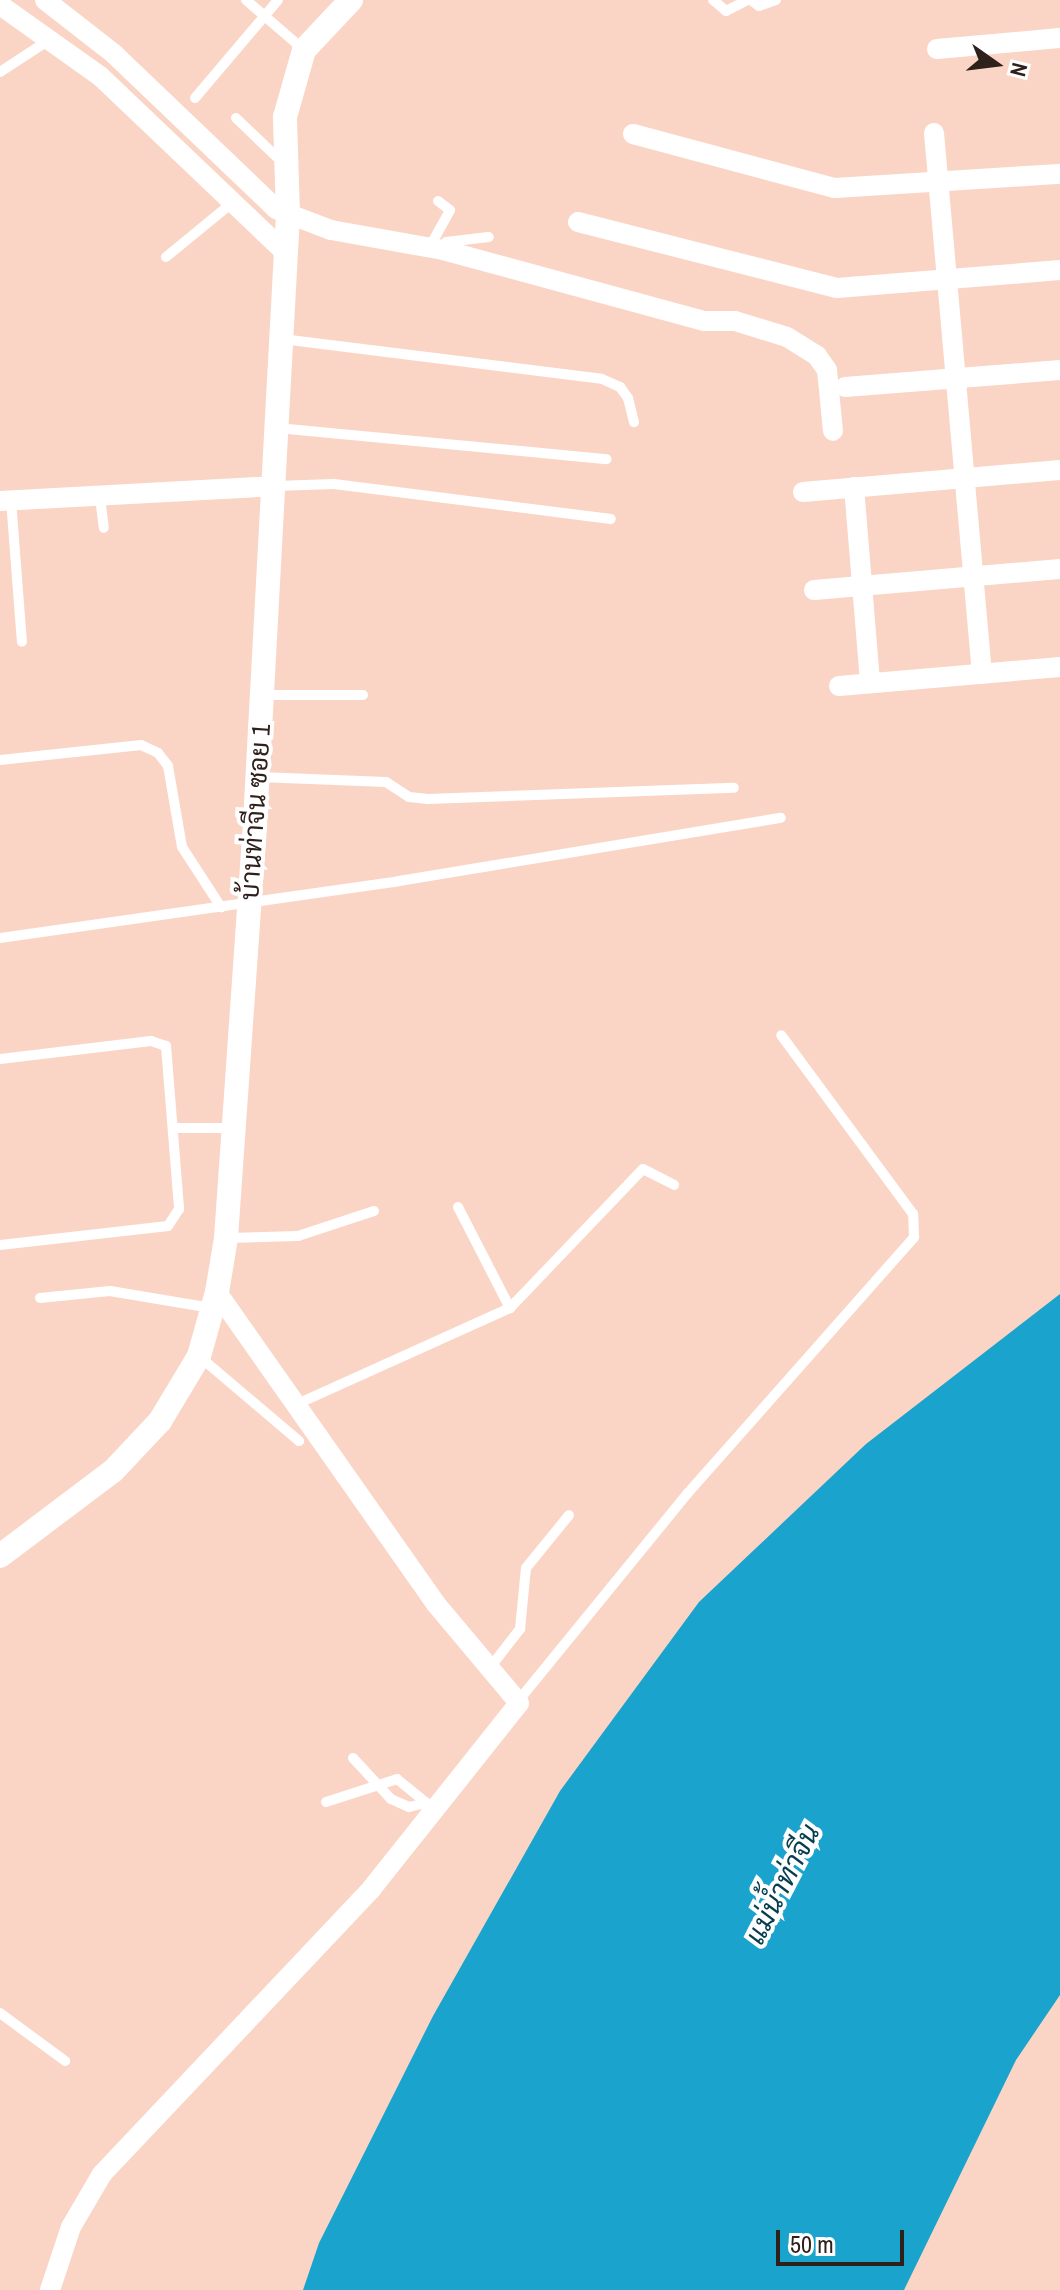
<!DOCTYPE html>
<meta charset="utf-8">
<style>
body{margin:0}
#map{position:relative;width:1060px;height:2290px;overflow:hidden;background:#fad5c5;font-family:"Archivo Narrow",Sarabun,sans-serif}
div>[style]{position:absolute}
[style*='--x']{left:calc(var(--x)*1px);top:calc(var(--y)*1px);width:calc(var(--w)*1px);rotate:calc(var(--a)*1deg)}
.water>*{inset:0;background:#1aa3cd}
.service>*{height:10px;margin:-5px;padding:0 5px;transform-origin:5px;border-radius:5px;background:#fff}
.minor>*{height:20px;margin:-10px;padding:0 10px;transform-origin:10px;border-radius:10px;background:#fff}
.tertiary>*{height:24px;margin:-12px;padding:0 12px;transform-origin:12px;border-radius:12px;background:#fff}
span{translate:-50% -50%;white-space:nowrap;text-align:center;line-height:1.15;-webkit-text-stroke:8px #fff;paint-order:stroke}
.street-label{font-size:26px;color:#2e201a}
.water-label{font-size:28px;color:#063e4f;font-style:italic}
.north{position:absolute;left:956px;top:24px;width:80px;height:80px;-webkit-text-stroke:6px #fff;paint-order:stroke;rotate:104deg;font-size:22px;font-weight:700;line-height:32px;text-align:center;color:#2e201a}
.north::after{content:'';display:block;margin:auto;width:28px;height:36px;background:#2e201a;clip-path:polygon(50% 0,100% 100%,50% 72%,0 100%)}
.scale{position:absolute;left:776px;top:2230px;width:128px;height:36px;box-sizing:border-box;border:4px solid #2e201a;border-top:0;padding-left:10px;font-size:24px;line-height:28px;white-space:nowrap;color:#2e201a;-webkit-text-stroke:6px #fff;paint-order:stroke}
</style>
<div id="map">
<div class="water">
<div style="clip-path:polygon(1060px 1294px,1060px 1995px,1016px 2060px,904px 2290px,303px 2290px,319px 2243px,433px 2016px,560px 1791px,699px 1602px,866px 1444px)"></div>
</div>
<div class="service">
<div style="--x:246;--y:0;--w:77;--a:40.8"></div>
<div style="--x:713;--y:0;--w:17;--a:40"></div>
<div style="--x:726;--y:11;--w:25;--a:-27"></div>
<div style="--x:751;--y:0;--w:10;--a:37"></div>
<div style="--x:759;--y:6;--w:18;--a:-19"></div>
<div style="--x:0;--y:72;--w:59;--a:-33.1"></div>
<div style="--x:195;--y:98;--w:128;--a:-49.7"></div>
<div style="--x:236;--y:118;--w:65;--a:43.8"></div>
<div style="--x:433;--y:241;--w:35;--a:-61"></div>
<div style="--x:450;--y:210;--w:15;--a:-143"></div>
<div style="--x:446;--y:242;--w:43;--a:-6.6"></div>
<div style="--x:166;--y:257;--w:87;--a:-39.4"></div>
<div style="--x:282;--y:339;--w:322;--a:7.1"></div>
<div style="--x:602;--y:379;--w:20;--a:24"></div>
<div style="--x:620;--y:387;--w:14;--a:54"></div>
<div style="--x:628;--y:398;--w:25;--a:76"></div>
<div style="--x:277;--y:428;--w:331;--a:5.4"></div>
<div style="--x:275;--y:486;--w:59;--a:-1.9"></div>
<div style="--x:334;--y:484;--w:279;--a:7.2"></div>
<div style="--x:100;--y:497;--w:31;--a:83"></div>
<div style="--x:11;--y:500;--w:142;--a:85.6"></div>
<div style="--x:262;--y:695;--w:101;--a:0"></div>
<div style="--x:0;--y:760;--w:142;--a:-6.1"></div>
<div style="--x:141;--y:745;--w:19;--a:25"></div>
<div style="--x:158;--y:753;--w:16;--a:52"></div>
<div style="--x:168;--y:766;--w:82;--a:80.2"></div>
<div style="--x:182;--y:847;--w:72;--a:57"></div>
<div style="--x:259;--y:777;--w:127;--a:2.3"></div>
<div style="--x:386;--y:782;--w:27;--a:33"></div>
<div style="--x:409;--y:797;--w:19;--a:6"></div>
<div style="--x:428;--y:799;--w:306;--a:-2.1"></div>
<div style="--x:0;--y:938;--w:403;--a:-8.1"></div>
<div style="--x:399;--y:881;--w:387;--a:-9.4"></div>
<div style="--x:0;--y:1059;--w:152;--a:-6.8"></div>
<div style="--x:151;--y:1041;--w:16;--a:18"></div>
<div style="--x:166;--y:1046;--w:164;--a:85.4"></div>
<div style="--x:179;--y:1209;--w:20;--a:123"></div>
<div style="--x:168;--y:1226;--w:169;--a:173.5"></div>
<div style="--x:173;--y:1128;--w:59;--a:0"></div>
<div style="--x:458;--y:1207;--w:114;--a:62.8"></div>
<div style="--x:228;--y:1238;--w:70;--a:-1.6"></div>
<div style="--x:298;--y:1236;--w:80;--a:-18.2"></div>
<div style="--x:40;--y:1298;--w:70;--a:-5.7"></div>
<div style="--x:110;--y:1291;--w:103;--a:9.5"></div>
<div style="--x:200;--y:1357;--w:130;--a:40.3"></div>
<div style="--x:295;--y:1405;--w:236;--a:-24.3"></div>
<div style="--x:510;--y:1308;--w:192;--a:-46.3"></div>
<div style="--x:643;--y:1169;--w:35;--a:27"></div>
<div style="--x:492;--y:1665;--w:46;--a:-52.1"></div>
<div style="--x:520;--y:1629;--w:61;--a:-84.4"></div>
<div style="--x:526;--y:1568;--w:68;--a:-50.9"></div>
<div style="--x:519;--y:1700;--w:266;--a:-50.8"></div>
<div style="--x:687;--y:1494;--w:343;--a:-48.5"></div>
<div style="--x:914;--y:1237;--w:23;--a:-92"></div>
<div style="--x:913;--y:1214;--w:222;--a:-126.4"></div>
<div style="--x:353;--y:1758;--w:56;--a:47.2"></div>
<div style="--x:391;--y:1799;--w:20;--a:24"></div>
<div style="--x:409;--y:1807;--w:18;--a:-13"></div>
<div style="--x:326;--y:1802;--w:75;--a:-17.9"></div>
<div style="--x:397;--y:1779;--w:49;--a:39.2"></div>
<div style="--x:0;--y:2013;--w:81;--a:36.4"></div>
</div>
<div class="minor">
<div style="--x:45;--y:0;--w:88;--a:38"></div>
<div style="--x:114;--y:54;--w:224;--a:43.7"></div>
<div style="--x:276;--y:209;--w:59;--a:20.9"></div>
<div style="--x:331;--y:230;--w:114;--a:10.1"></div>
<div style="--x:443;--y:250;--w:271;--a:15.2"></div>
<div style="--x:705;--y:321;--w:30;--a:0"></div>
<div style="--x:735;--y:321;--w:54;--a:17.1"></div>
<div style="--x:787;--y:337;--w:36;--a:32"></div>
<div style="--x:817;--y:356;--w:17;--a:54"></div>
<div style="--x:827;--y:370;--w:61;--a:84.4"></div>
<div style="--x:0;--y:5;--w:123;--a:35.4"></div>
<div style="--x:100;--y:76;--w:257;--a:43.6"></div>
<div style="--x:937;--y:49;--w:123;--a:-5.1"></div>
<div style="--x:934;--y:133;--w:543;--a:84.93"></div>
<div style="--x:633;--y:134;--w:209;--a:15"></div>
<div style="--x:835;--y:188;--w:225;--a:-3.6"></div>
<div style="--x:578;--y:222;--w:267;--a:14.3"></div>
<div style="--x:837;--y:288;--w:224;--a:-4.6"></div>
<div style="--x:845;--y:387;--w:216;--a:-4.5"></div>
<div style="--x:854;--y:487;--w:197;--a:85.3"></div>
<div style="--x:803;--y:492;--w:258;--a:-4.9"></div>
<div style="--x:0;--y:501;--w:274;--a:-3.1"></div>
<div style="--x:814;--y:590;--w:247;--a:-4.9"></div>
<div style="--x:839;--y:686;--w:222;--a:-4.9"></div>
<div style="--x:50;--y:2290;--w:66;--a:-71.6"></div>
<div style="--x:71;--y:2227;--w:61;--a:-59.7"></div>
<div style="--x:102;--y:2174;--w:393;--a:-46.6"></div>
<div style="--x:372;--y:1888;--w:236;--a:-51.5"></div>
<div style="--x:519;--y:1703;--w:129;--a:-130"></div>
<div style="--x:436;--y:1604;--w:381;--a:-125.1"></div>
</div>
<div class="tertiary">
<div style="--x:0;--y:1556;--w:141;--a:-37"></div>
<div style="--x:113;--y:1471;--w:69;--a:-46.8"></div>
<div style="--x:160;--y:1421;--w:76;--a:-59"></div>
<div style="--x:199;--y:1356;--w:66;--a:-74.3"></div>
<div style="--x:217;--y:1292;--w:55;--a:-80.5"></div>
<div style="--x:226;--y:1238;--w:417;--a:-86"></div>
<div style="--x:255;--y:822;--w:608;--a:-86.89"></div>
<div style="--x:288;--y:215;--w:98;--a:-91.8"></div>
<div style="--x:285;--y:117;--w:70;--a:-74.2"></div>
<div style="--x:304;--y:50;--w:69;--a:-46.8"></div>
</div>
<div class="street-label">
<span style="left:255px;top:812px;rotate:-86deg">บ้านท่าจีน ซอย 1</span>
</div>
<div class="water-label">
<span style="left:782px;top:1884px;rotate:-63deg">แม่น้ำท่าจีน</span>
</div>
<div class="north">N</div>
<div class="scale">50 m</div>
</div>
